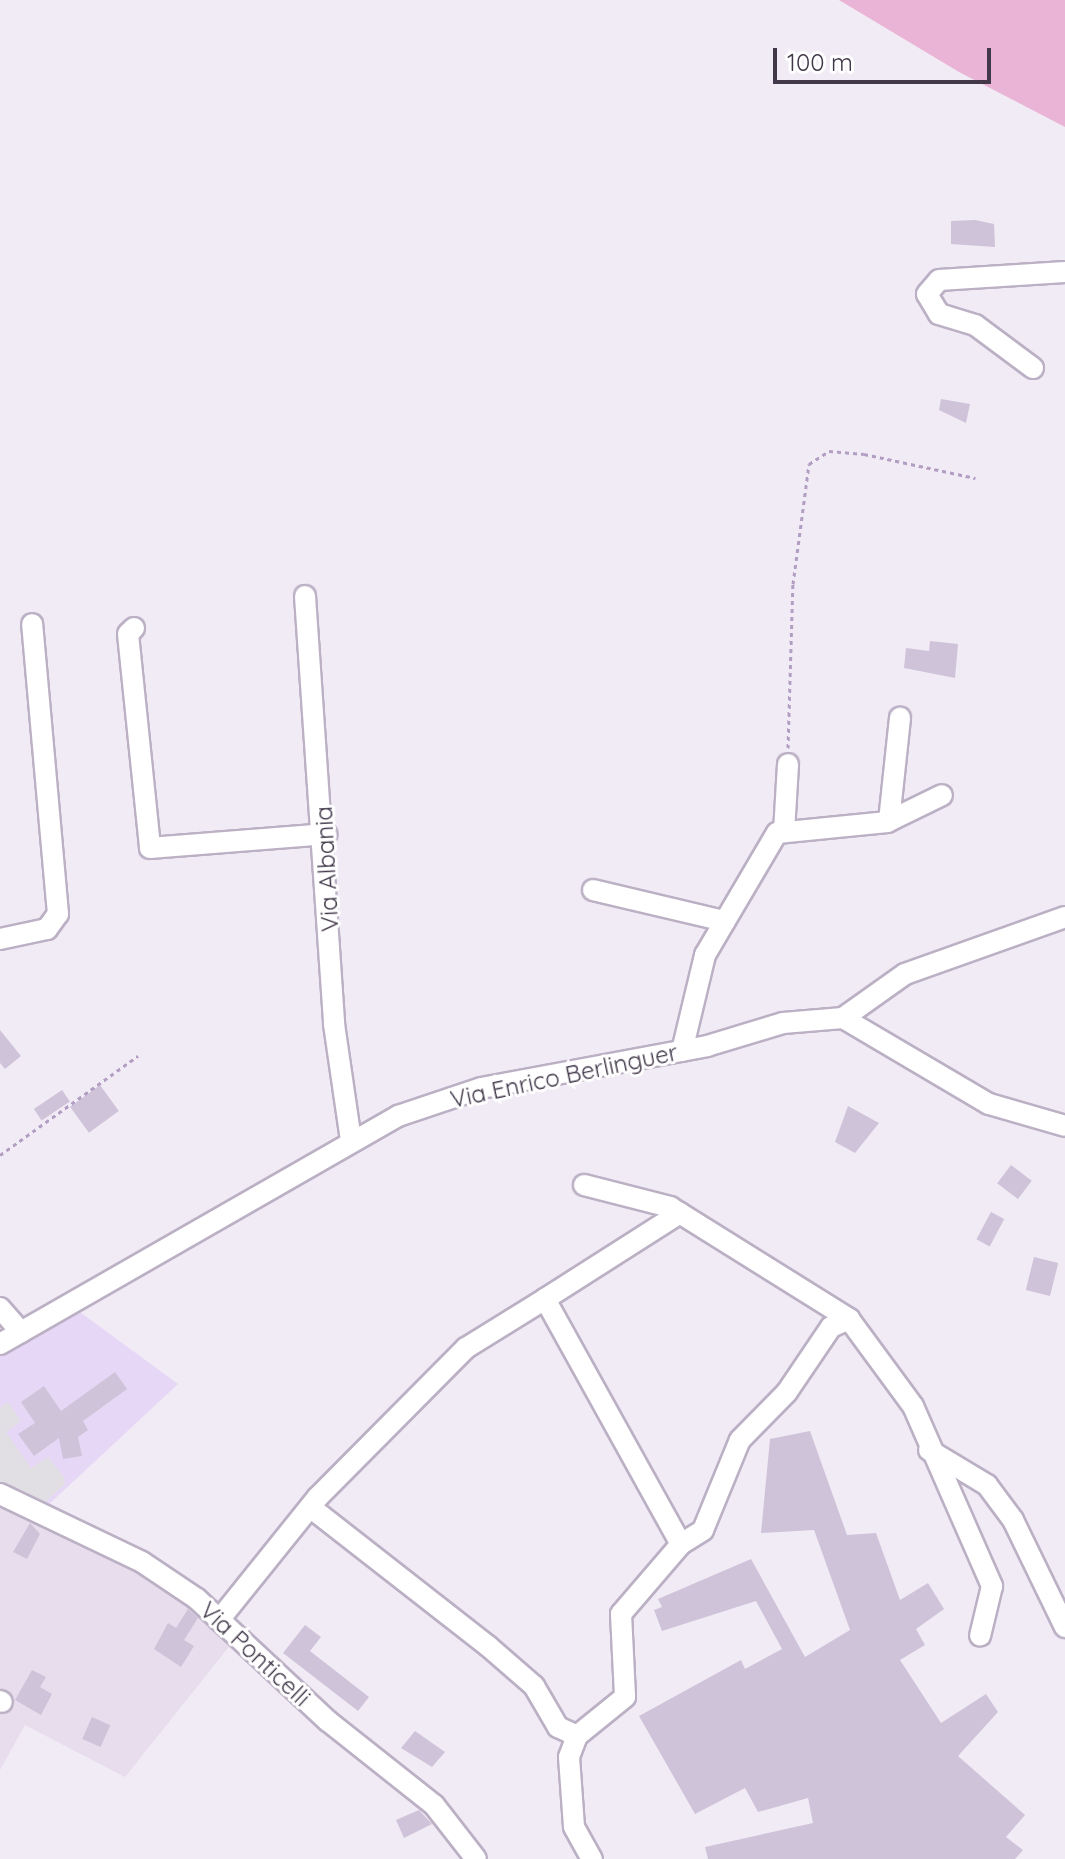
<!DOCTYPE html>
<style>
body{margin:0}
#map{position:relative;width:1065px;height:1859px;overflow:hidden;background:#f1ebf5;font-family:Quicksand,sans-serif}
div>[style]{position:absolute}
[style*='--x']{left:calc(var(--x)*1px);top:calc(var(--y)*1px);width:calc(var(--w)*1px);rotate:calc(var(--a)*1deg)}
.residential>*{inset:0;background:#e7dded}
.commercial>*{inset:0;background:#e7d7f6}
.green>*{inset:0;background:#e9b4d5}
.parking>*{inset:0;background:#e2dfe4}
.building>*{inset:0;background:#cfc3da;transform-origin:0 0}
.path>*{height:3px;margin-top:-1.5px;transform-origin:0;background:repeating-linear-gradient(90deg,#b39ec3 0 4px,transparent 0 8px)}
.roads{filter:drop-shadow(2px 0 #bbb0c4) drop-shadow(-2px 0 #bbb0c4) drop-shadow(0 2px #bbb0c4) drop-shadow(0 -2px #bbb0c4)}
.minor>*{height:20px;margin:-10px;padding:0 10px;transform-origin:10px;border-radius:10px;background:#fff}
span{translate:-50% -50%;white-space:nowrap;text-align:center;line-height:1.15;-webkit-text-stroke:6px #fff;paint-order:stroke}
.street-label{font-size:24px;color:#42384a}
.scale{position:absolute;left:773px;top:48px;width:218px;height:36px;box-sizing:border-box;border:4px solid #42384a;border-top:0;padding-left:10px;font-size:24px;line-height:28px;white-space:nowrap;color:#42384a;-webkit-text-stroke:6px #fff;paint-order:stroke}
</style>
<div id="map">
<div class="residential">
<div style="clip-path:polygon(0 1494px,142px 1562px,236px 1638px,125px 1777px,25px 1725px,0 1770px)"></div>
</div>
<div class="commercial">
<div style="clip-path:polygon(69px 1304px,178px 1384px,46px 1507px,0 1494px,0 1347px)"></div>
</div>
<div class="green">
<div style="clip-path:polygon(839px 0,1065px 0,1065px 127px,959px 72px)"></div>
</div>
<div class="parking">
<div style="clip-path:polygon(8px 1402px,21px 1421px,6px 1432px,31px 1468px,48px 1457px,64px 1477px,65px 1484px,40px 1507px,0 1488px,0 1408px)"></div>
</div>
<div class="building">
<div style="clip-path:polygon(975px 220px,994px 224px,995px 247px,951px 244px,951px 221px)"></div>
<div style="clip-path:polygon(941px 399px,970px 404px,966px 423px,939px 410px)"></div>
<div style="clip-path:polygon(930px 641px,958px 644px,955px 678px,904px 668px,906px 648px,929px 651px)"></div>
<div style="clip-path:polygon(0 1030px,21px 1056px,5px 1069px,0 1063px)"></div>
<div style="left:100px;top:1085px;width:32px;height:37px;rotate:54deg"></div>
<div style="left:62px;top:1090px;width:14px;height:34px;rotate:56deg"></div>
<div style="clip-path:polygon(848px 1106px,879px 1123px,855px 1153px,835px 1142px)"></div>
<div style="left:1011px;top:1165px;width:26px;height:23px;rotate:37deg"></div>
<div style="left:991px;top:1212px;width:15px;height:31px;rotate:28deg"></div>
<div style="left:1034px;top:1257px;width:25px;height:34px;rotate:14deg"></div>
<div style="clip-path:polygon(115px 1372px,127px 1389px,83px 1421px,88px 1430px,78px 1437px,82px 1456px,63px 1459px,59px 1438px,34px 1456px,18px 1434px,35px 1423px,21px 1402px,44px 1386px,61px 1411px)"></div>
<div style="clip-path:polygon(810px 1431px,847px 1535px,876px 1533px,900px 1600px,928px 1583px,944px 1609px,916px 1629px,925px 1645px,900px 1660px,941px 1723px,986px 1694px,998px 1712px,958px 1756px,1025px 1815px,1006px 1837px,1023px 1850px,1015px 1859px,708px 1859px,705px 1847px,813px 1823px,808px 1798px,758px 1812px,745px 1788px,695px 1814px,639px 1716px,741px 1660px,745px 1669px,782px 1649px,756px 1601px,662px 1631px,654px 1610px,662px 1607px,658px 1599px,751px 1559px,805px 1657px,850px 1630px,814px 1530px,761px 1533px,770px 1439px)"></div>
<div style="clip-path:polygon(30px 1523px,40px 1534px,27px 1559px,13px 1552px)"></div>
<div style="clip-path:polygon(188px 1609px,198px 1618px,184px 1640px,194px 1646px,181px 1667px,154px 1649px,168px 1623px,176px 1628px)"></div>
<div style="clip-path:polygon(305px 1625px,321px 1637px,310px 1651px,369px 1697px,358px 1711px,283px 1653px)"></div>
<div style="clip-path:polygon(32px 1670px,46px 1677px,40px 1687px,52px 1694px,41px 1715px,15px 1700px)"></div>
<div style="left:92px;top:1717px;width:20px;height:24px;rotate:24deg"></div>
<div style="clip-path:polygon(415px 1731px,445px 1752px,432px 1767px,401px 1748px)"></div>
<div style="clip-path:polygon(419px 1810px,432px 1824px,404px 1838px,396px 1820px)"></div>
</div>
<div class="path">
<div style="--x:788;--y:748;--w:164;--a:-88.3"></div>
<div style="--x:793;--y:584;--w:121;--a:-82.4"></div>
<div style="--x:809;--y:464;--w:24;--a:-33"></div>
<div style="--x:829;--y:451;--w:35;--a:5"></div>
<div style="--x:864;--y:454;--w:114;--a:12.2"></div>
<div style="--x:0;--y:1155;--w:170;--a:-35.7"></div>
</div>
<div class="roads">
<div class="minor">
<div style="--x:1033;--y:368;--w:72;--a:-143.4"></div>
<div style="--x:975;--y:325;--w:38;--a:-163"></div>
<div style="--x:939;--y:314;--w:23;--a:-121"></div>
<div style="--x:927;--y:294;--w:18;--a:-49"></div>
<div style="--x:939;--y:280;--w:126;--a:-3.6"></div>
<div style="--x:305;--y:596;--w:429;--a:86.1"></div>
<div style="--x:334;--y:1024;--w:117;--a:81.7"></div>
<div style="--x:134;--y:628;--w:8;--a:135"></div>
<div style="--x:128;--y:634;--w:215;--a:84.1"></div>
<div style="--x:150;--y:848;--w:177;--a:-4.5"></div>
<div style="--x:889;--y:821;--w:104;--a:-83.9"></div>
<div style="--x:784;--y:832;--w:68;--a:-86.6"></div>
<div style="--x:593;--y:890;--w:135;--a:13.3"></div>
<div style="--x:0;--y:939;--w:48;--a:-12"></div>
<div style="--x:47;--y:929;--w:19;--a:-54"></div>
<div style="--x:58;--y:914;--w:291;--a:-95.1"></div>
<div style="--x:843;--y:1018;--w:76;--a:-35.4"></div>
<div style="--x:905;--y:974;--w:170;--a:-19.6"></div>
<div style="--x:682;--y:1051;--w:99;--a:-76.5"></div>
<div style="--x:705;--y:955;--w:142;--a:-59.5"></div>
<div style="--x:777;--y:833;--w:111;--a:-5.7"></div>
<div style="--x:887;--y:822;--w:61;--a:-26.1"></div>
<div style="--x:584;--y:1185;--w:89;--a:14.3"></div>
<div style="--x:670;--y:1207;--w:211;--a:32"></div>
<div style="--x:545;--y:1299;--w:160;--a:-32.5"></div>
<div style="--x:0;--y:1308;--w:32;--a:49"></div>
<div style="--x:0;--y:1344;--w:459;--a:-29.8"></div>
<div style="--x:398;--y:1116;--w:88;--a:-18.6"></div>
<div style="--x:481;--y:1088;--w:230;--a:-10.5"></div>
<div style="--x:707;--y:1046;--w:79;--a:-16.8"></div>
<div style="--x:783;--y:1023;--w:60;--a:-4.8"></div>
<div style="--x:843;--y:1018;--w:169;--a:30.5"></div>
<div style="--x:989;--y:1104;--w:79;--a:16.1"></div>
<div style="--x:929;--y:1450;--w:68;--a:31.1"></div>
<div style="--x:987;--y:1485;--w:44;--a:53.4"></div>
<div style="--x:1013;--y:1520;--w:119;--a:64.1"></div>
<div style="--x:0;--y:1494;--w:157;--a:25.6"></div>
<div style="--x:142;--y:1562;--w:66;--a:33.9"></div>
<div style="--x:197;--y:1599;--w:179;--a:43"></div>
<div style="--x:328;--y:1721;--w:135;--a:38.4"></div>
<div style="--x:434;--y:1805;--w:68;--a:52.1"></div>
<div style="--x:310;--y:1507;--w:226;--a:38"></div>
<div style="--x:488;--y:1646;--w:61;--a:41"></div>
<div style="--x:534;--y:1686;--w:48;--a:59.7"></div>
<div style="--x:558;--y:1727;--w:21;--a:25"></div>
<div style="--x:681;--y:1544;--w:26;--a:-32"></div>
<div style="--x:703;--y:1530;--w:97;--a:-67.7"></div>
<div style="--x:740;--y:1440;--w:67;--a:-45.6"></div>
<div style="--x:787;--y:1392;--w:78;--a:-55.9"></div>
<div style="--x:831;--y:1327;--w:20;--a:-24"></div>
<div style="--x:849;--y:1319;--w:108;--a:53.7"></div>
<div style="--x:913;--y:1406;--w:197;--a:66.3"></div>
<div style="--x:992;--y:1586;--w:51;--a:103.5"></div>
<div style="--x:219;--y:1620;--w:158;--a:-51.2"></div>
<div style="--x:318;--y:1497;--w:210;--a:-45.2"></div>
<div style="--x:466;--y:1348;--w:93;--a:-31.8"></div>
<div style="--x:545;--y:1299;--w:280;--a:61"></div>
<div style="--x:681;--y:1544;--w:92;--a:130.6"></div>
<div style="--x:621;--y:1614;--w:83;--a:87.2"></div>
<div style="--x:625;--y:1697;--w:62;--a:140.9"></div>
<div style="--x:577;--y:1736;--w:22;--a:111"></div>
<div style="--x:569;--y:1757;--w:70;--a:85.9"></div>
<div style="--x:574;--y:1827;--w:37;--a:61"></div>
<div style="--x:0;--y:1701;--w:2;--a:27"></div>
</div>
</div>
<div class="street-label">
<span style="left:327px;top:869px;rotate:-93deg">Via Albania</span>
<span style="left:564px;top:1076px;rotate:-12deg">Via Enrico Berlinguer</span>
<span style="left:255px;top:1654px;rotate:43deg">Via Ponticelli</span>
</div>
<div class="scale">100 m</div>
</div>
